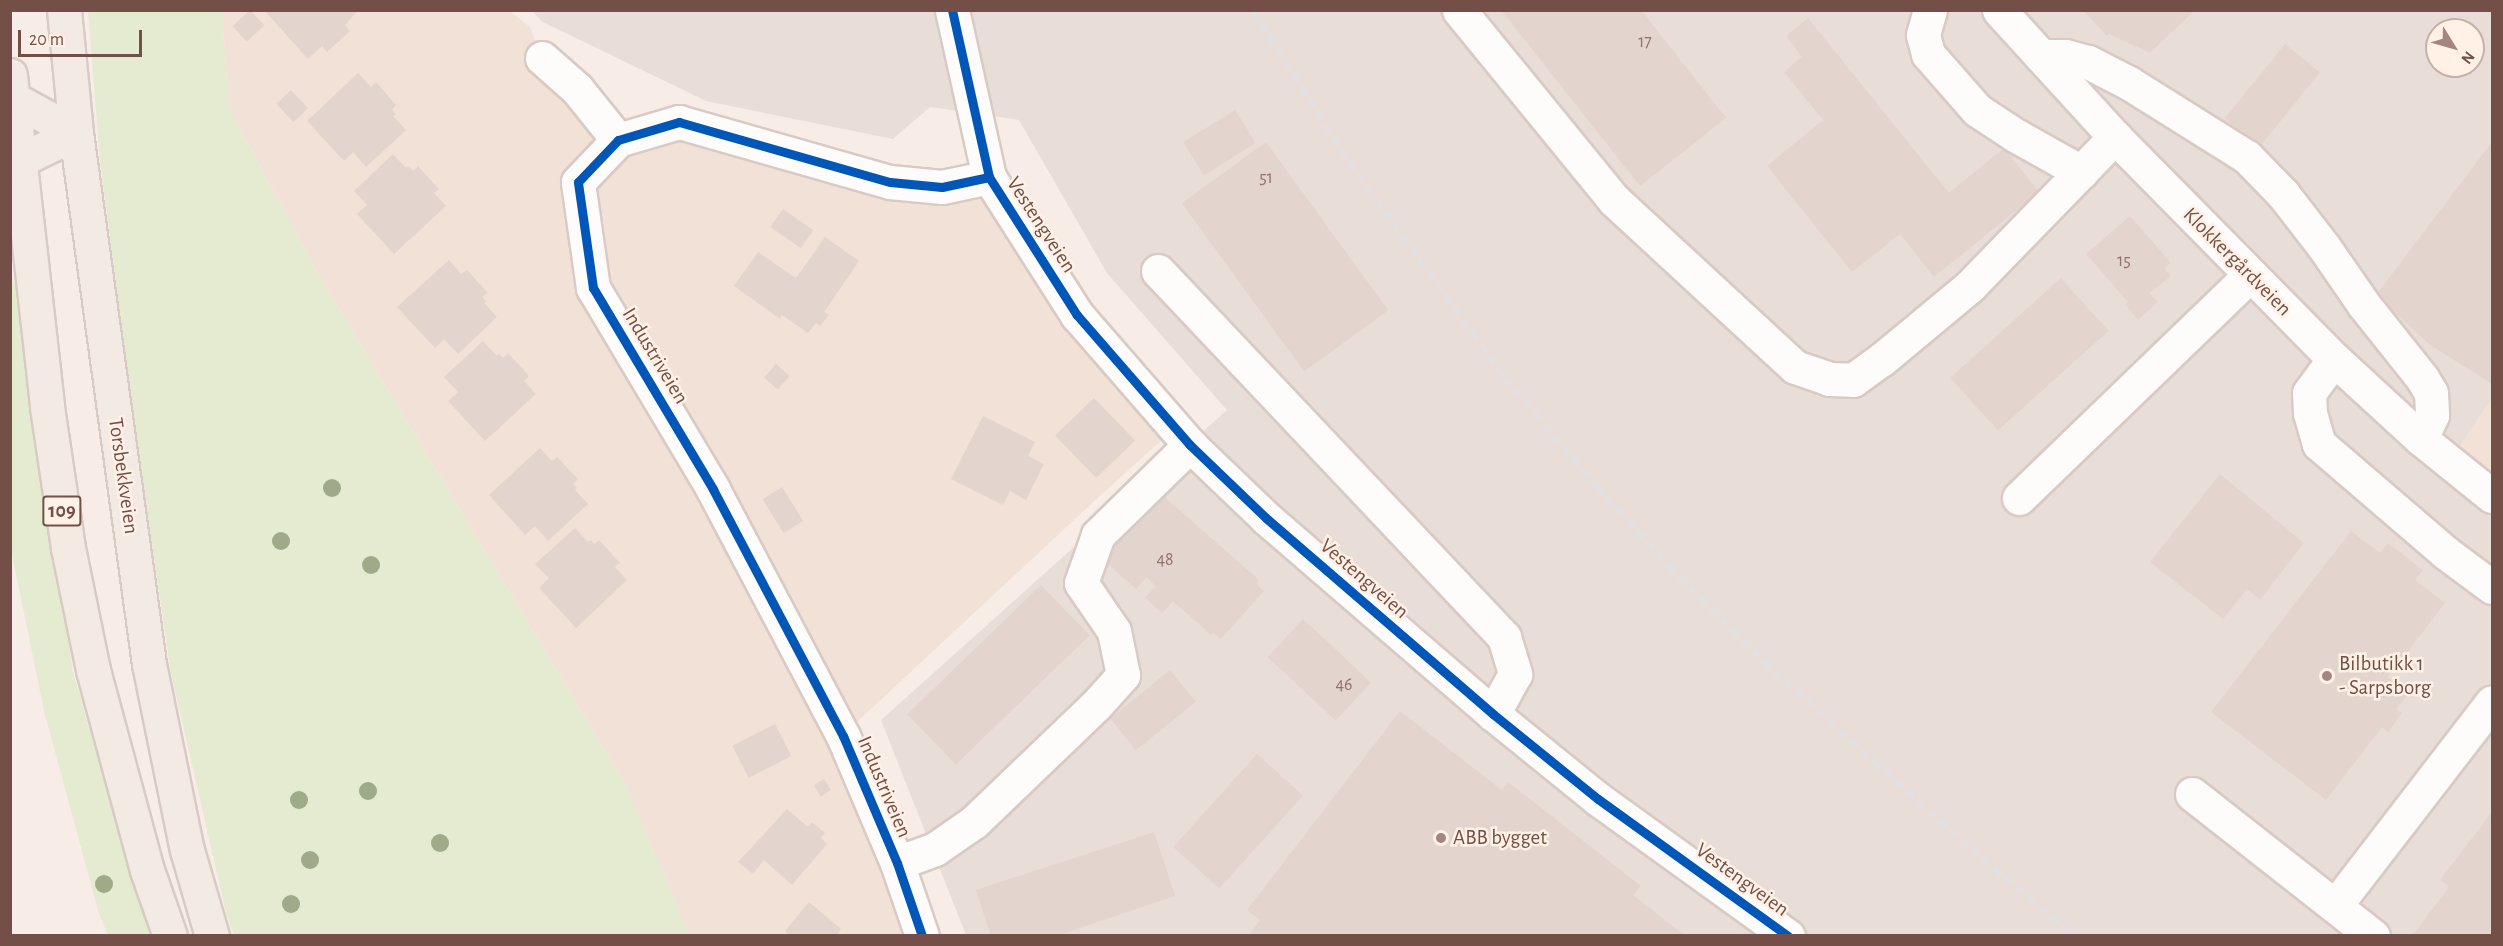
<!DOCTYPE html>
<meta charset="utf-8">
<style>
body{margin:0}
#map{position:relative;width:2503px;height:946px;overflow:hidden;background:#f7ede6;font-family:"Alegreya Sans",sans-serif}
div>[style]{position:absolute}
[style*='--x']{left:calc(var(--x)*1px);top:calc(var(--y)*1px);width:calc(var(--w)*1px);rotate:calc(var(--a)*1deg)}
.residential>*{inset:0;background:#f2e1d6}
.industrial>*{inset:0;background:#e9ddd7}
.green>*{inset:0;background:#e5ebd0}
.building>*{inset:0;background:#e3d4ce;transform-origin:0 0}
.roads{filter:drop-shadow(2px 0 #d8cac4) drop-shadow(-2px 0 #d8cac4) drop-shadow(0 2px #d8cac4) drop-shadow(0 -2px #d8cac4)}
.minor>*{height:33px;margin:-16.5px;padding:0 16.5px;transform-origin:16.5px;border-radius:16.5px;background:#fefcfb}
.major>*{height:33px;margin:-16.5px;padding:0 16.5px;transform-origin:16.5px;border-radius:16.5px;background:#f2eae3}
.rail>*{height:4.5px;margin-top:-2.25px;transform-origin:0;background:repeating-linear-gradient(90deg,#e3e0e3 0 9px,transparent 0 15px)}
.cycleway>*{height:9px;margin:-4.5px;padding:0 4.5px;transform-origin:4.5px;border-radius:4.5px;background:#0057b8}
.trees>*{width:18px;height:18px;margin:-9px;border-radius:50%;background:#9eaa88}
.dots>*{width:16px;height:16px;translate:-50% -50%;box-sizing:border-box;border:3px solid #fff1e6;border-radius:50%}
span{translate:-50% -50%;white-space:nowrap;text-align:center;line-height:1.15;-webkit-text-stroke:5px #fff1e6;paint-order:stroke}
.number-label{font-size:18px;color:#92726b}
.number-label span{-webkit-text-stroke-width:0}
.shield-label span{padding:2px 4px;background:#fff1e6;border:2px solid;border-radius:4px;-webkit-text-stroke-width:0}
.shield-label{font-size:20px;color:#744f47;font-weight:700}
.street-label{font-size:21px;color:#744f47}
.poi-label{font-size:21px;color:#744f47}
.left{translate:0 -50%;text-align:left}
.frame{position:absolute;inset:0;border:12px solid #744f47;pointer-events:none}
.north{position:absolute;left:2425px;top:18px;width:60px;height:60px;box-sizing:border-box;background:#fff1e6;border:2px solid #c7b0a6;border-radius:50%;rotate:127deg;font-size:16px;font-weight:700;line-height:24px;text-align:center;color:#744f47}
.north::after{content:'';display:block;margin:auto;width:21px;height:27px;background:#a2867f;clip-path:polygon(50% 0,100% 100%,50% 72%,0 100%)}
.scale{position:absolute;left:18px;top:30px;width:124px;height:27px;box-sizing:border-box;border:3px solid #744f47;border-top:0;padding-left:8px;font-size:18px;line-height:21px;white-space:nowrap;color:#744f47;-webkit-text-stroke:4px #fff1e6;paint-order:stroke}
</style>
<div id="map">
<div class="residential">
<div style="clip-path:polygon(222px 11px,510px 11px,530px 27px,542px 58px,618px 140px,679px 122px,890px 182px,989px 177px,1175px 428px,1103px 493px,843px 735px,922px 935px,689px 935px,626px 786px,318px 274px,229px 109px)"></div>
<div style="clip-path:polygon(2492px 398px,2492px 496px,2449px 462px)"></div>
</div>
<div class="industrial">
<div style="clip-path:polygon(evenodd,532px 11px,2492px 11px,2492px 398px,2449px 462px,2492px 496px,2492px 935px,966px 935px,881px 720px,1227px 410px,1107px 273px,1019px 120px,930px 107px,893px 139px,706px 101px,543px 22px,532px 11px,2437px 30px,2473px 30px,2473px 66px,2437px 66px,2437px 30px)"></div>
</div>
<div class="green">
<div style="clip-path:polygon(88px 11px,222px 11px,229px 109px,318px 274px,626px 786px,689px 935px,234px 935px,226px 913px,171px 673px,136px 437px,100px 161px)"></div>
<div style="clip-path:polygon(10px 268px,19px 302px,73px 672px,149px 935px,108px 935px,99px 914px,44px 711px,11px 549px)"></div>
</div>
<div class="building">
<div style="left:250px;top:10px;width:21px;height:24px;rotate:47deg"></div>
<div style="clip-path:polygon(264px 10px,358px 10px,345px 25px,350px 31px,327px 52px,322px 46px,308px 59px)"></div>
<div style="clip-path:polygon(1501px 10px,1641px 10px,1726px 118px,1640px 186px)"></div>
<div style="clip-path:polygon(2083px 10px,2195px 10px,2150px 53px,2109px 34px,2107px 36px)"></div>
<div style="clip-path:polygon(1808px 18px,1949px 193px,2004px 148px,2039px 192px,1934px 277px,1900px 234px,1852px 272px,1767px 166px,1823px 120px,1784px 72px,1802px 57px,1786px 36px)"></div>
<div style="left:2285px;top:44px;width:45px;height:96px;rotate:39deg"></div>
<div style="clip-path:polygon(358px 73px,371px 87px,376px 82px,396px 105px,392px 110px,396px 114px,393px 116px,406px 130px,366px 167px,353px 152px,344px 161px,307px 121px)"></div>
<div style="left:291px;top:90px;width:25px;height:20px;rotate:47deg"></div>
<div style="left:1235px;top:110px;width:39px;height:61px;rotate:58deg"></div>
<div style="left:1266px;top:142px;width:208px;height:104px;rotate:54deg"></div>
<div style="clip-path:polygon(2492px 142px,2492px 384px,2429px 344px,2376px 295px)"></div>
<div style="clip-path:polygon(393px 154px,406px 168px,409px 166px,413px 171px,418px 166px,439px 189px,434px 193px,446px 206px,394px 254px,357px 214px,367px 205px,354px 191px)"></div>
<div style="left:783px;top:209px;width:37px;height:22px;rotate:35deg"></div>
<div style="clip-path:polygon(2130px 216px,2171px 263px,2164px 268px,2171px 276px,2150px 293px,2158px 302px,2138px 320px,2125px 305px,2128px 302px,2086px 254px)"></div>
<div style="clip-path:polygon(825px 237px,859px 261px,824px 312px,829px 315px,820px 326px,816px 323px,808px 333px,782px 315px,780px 319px,734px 286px,758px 252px,796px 278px)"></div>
<div style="clip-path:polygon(449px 260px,461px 274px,467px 270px,488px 293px,482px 297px,486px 301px,484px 303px,497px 317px,458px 354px,444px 339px,435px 348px,397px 307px)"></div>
<div style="left:2061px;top:278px;width:71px;height:149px;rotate:48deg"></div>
<div style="clip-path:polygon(483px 341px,497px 356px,499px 354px,503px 358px,508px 353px,529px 376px,524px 381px,536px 394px,485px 441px,448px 401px,458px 392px,444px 377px)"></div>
<div style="left:776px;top:364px;width:18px;height:18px;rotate:41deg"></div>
<div style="left:1094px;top:398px;width:59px;height:54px;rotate:46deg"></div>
<div style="clip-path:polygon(983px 416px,1035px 442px,1028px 456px,1044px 464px,1026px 500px,1010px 491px,1003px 505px,951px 479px)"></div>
<div style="clip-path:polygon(540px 448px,552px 461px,557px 457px,578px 479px,573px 484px,577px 488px,575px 490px,588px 504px,548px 541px,535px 526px,525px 535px,489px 495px)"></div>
<div style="clip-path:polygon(2220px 474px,2304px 543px,2260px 600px,2247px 589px,2223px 619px,2150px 562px)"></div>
<div style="left:782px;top:487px;width:40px;height:23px;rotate:58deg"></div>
<div style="clip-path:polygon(1160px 493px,1259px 580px,1256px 584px,1264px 591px,1221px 639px,1213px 632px,1211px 635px,1173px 601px,1162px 613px,1145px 598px,1156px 586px,1146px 577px,1136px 589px,1102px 559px,1131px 526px,1124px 520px)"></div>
<div style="clip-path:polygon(575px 528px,588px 542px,591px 540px,594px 544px,599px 540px,620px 563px,615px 567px,627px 580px,576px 628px,539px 588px,549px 578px,535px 564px)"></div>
<div style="clip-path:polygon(2351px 531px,2380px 553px,2388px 543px,2423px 570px,2415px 580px,2445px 603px,2388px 677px,2409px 693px,2396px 709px,2402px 713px,2388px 732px,2382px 727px,2326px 800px,2211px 712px)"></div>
<div style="left:1041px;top:585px;width:70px;height:186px;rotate:46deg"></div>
<div style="left:1303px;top:619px;width:93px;height:52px;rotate:43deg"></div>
<div style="left:1170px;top:670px;width:41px;height:77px;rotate:51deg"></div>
<div style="clip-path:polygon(1400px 711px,1502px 790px,1508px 782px,1641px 886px,1633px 895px,1685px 936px,1248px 936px,1260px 920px,1247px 910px)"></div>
<div style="left:775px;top:724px;width:36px;height:48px;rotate:63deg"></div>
<div style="left:1257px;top:754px;width:62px;height:125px;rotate:42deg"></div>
<div style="left:824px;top:779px;width:13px;height:12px;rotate:58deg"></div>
<div style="clip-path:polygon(787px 809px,808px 827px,812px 822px,825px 833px,821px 838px,827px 844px,792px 885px,764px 860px,753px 874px,738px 862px)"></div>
<div style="clip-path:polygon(2492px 812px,2492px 936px,2412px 936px,2449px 887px,2440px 880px)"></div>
<div style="clip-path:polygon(1154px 832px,1175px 896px,1056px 936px,991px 936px,976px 890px)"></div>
<div style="clip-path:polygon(809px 902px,841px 929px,836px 936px,790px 936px,785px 931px)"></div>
</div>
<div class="roads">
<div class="minor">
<div style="--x:952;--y:10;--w:171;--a:77.5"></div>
<div style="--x:989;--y:177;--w:164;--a:57.5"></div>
<div style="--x:1077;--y:315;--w:172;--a:49"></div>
<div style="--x:1190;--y:445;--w:105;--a:43.8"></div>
<div style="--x:1266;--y:518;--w:300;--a:40.8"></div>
<div style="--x:1493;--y:714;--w:135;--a:39"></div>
<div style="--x:1598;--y:799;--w:234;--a:35.8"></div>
<div style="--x:1459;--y:10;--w:245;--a:50.8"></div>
<div style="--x:1614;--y:200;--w:246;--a:42.7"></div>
<div style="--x:1795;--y:367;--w:36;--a:19"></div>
<div style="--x:1829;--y:379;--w:24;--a:2"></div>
<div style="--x:1853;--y:380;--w:34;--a:-36"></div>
<div style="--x:1881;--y:360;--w:116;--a:-39.7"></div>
<div style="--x:1970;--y:286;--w:208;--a:-45.8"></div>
<div style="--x:1930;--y:10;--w:26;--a:106"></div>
<div style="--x:1923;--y:35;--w:20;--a:75"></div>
<div style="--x:1928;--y:54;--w:74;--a:48.8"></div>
<div style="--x:1977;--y:110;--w:45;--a:33.3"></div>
<div style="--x:2015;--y:135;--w:76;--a:29.3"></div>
<div style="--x:1999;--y:10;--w:172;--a:47.6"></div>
<div style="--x:2115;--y:137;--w:312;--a:45.4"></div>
<div style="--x:2334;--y:359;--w:118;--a:42.6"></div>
<div style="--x:2421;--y:439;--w:91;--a:38.8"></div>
<div style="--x:2041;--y:56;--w:24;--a:0"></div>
<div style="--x:2065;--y:56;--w:24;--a:15"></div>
<div style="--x:2088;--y:62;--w:46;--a:27.1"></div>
<div style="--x:2129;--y:83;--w:139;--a:32.1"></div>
<div style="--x:2247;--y:157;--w:52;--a:45.8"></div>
<div style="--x:2283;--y:194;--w:67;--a:52.3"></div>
<div style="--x:2324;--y:247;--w:70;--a:55.4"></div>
<div style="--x:2364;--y:305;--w:93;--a:51.5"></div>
<div style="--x:2422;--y:378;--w:17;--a:59"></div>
<div style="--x:2431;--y:393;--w:22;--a:87"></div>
<div style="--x:2432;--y:415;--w:26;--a:115"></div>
<div style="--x:542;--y:58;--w:47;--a:41.5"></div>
<div style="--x:577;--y:89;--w:65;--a:51.2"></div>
<div style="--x:1158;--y:271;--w:504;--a:46.61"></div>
<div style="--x:1504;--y:637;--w:39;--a:73"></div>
<div style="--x:1515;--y:674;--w:46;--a:118.8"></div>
<div style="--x:2334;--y:359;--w:42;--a:126.3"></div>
<div style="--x:2309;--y:393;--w:20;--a:87"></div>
<div style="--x:2310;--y:413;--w:32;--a:74"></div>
<div style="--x:2319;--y:444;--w:167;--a:40.6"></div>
<div style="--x:2446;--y:553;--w:57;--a:36.5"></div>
<div style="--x:2019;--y:498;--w:321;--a:-44"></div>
<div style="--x:2192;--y:794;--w:230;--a:38.1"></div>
<div style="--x:897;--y:863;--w:40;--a:-20.2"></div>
<div style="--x:935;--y:849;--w:47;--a:-34.7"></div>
<div style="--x:974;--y:822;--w:170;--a:-43.8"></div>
<div style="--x:1097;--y:704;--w:39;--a:-48"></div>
<div style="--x:1123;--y:675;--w:45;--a:-101.6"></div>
<div style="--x:1114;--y:631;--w:58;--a:-124.5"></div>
<div style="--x:1081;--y:583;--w:51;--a:-70.5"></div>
<div style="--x:1098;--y:535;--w:129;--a:-44.4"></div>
<div style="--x:2335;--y:906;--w:257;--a:-52.4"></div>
<div style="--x:922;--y:936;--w:77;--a:-108.9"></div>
<div style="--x:897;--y:863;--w:138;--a:-113"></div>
<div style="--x:843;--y:736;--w:279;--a:-117.8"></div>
<div style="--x:713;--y:489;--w:234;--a:-120.8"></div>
<div style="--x:593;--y:288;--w:107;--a:-98.1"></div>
<div style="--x:578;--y:182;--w:58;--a:-46.4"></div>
<div style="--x:618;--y:140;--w:64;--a:-16.4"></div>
<div style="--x:679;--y:122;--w:219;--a:15.9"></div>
<div style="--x:890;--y:182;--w:52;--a:5.5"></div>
<div style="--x:942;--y:187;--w:48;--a:-12"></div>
</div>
<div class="major">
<div style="--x:64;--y:10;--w:124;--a:84.4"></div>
<div style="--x:76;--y:133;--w:536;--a:82.17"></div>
<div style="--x:149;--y:664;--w:190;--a:78.5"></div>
<div style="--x:187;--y:850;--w:90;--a:73.8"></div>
<div style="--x:10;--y:75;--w:334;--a:83.6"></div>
<div style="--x:47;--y:407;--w:143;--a:81.5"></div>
<div style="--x:68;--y:548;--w:125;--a:78.4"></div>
<div style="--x:93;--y:670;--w:207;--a:74.9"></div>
<div style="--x:147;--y:870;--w:70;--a:70.8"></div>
<div style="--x:10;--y:97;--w:75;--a:28.6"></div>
<div style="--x:10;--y:165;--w:73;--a:-25.9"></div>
</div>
</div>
<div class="rail">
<div style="--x:1253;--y:10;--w:165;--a:57.7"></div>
<div style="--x:1341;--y:149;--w:282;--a:54.4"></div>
<div style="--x:1505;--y:378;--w:142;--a:49.6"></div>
<div style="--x:1597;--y:486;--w:107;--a:47.7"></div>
<div style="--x:1669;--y:565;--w:163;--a:45"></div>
<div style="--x:1784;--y:680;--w:251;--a:41.9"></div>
<div style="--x:1971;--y:848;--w:136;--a:40.2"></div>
</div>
<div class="cycleway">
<div style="--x:952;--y:10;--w:171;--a:77.5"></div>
<div style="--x:989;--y:177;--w:164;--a:57.5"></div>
<div style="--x:1077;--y:315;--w:172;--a:49"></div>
<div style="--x:1190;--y:445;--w:105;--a:43.8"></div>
<div style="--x:1266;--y:518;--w:300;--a:40.8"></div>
<div style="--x:1493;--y:714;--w:135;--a:39"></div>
<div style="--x:1598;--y:799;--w:234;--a:35.8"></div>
<div style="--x:922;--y:936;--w:77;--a:-108.9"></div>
<div style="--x:897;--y:863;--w:138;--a:-113"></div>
<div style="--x:843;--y:736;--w:279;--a:-117.8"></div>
<div style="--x:713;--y:489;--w:234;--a:-120.8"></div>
<div style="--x:593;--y:288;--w:107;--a:-98.1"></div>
<div style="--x:578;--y:182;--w:58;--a:-46.4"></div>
<div style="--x:618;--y:140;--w:64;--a:-16.4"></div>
<div style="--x:679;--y:122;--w:219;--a:15.9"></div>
<div style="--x:890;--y:182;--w:52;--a:5.5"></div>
<div style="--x:942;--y:187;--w:48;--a:-12"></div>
</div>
<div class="trees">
<div style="left:332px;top:488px"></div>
<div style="left:281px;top:541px"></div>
<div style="left:371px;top:565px"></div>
<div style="left:368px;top:791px"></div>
<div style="left:299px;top:800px"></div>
<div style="left:440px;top:843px"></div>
<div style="left:310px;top:860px"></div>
<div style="left:104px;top:884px"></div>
<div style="left:291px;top:904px"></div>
</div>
<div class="dots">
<div style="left:2327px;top:676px;background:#a2867f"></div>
<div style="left:1441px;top:838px;background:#a2867f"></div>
</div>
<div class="number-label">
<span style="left:1645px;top:42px">17</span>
<span style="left:1266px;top:178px">51</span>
<span style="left:2124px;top:261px">15</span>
<span style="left:1165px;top:560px">48</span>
<span style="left:1344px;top:685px">46</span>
</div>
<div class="shield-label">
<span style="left:62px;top:511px">109</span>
</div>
<div class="street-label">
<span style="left:1041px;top:225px;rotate:57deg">Vestengveien</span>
<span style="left:2237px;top:262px;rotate:45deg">Klokkergårdveien</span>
<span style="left:655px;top:356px;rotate:59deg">Industriveien</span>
<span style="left:123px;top:476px;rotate:82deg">Torsbekkveien</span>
<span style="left:1364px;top:579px;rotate:41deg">Vestengveien</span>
<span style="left:884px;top:787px;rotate:67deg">Industriveien</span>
<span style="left:1742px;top:880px;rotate:36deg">Vestengveien</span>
</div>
<div class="poi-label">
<span class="left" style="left:2339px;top:676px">Bilbutikk 1<br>- Sarpsborg</span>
<span class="left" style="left:1453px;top:838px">ABB bygget</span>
</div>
<div class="frame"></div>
<div class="north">N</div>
<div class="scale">20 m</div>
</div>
